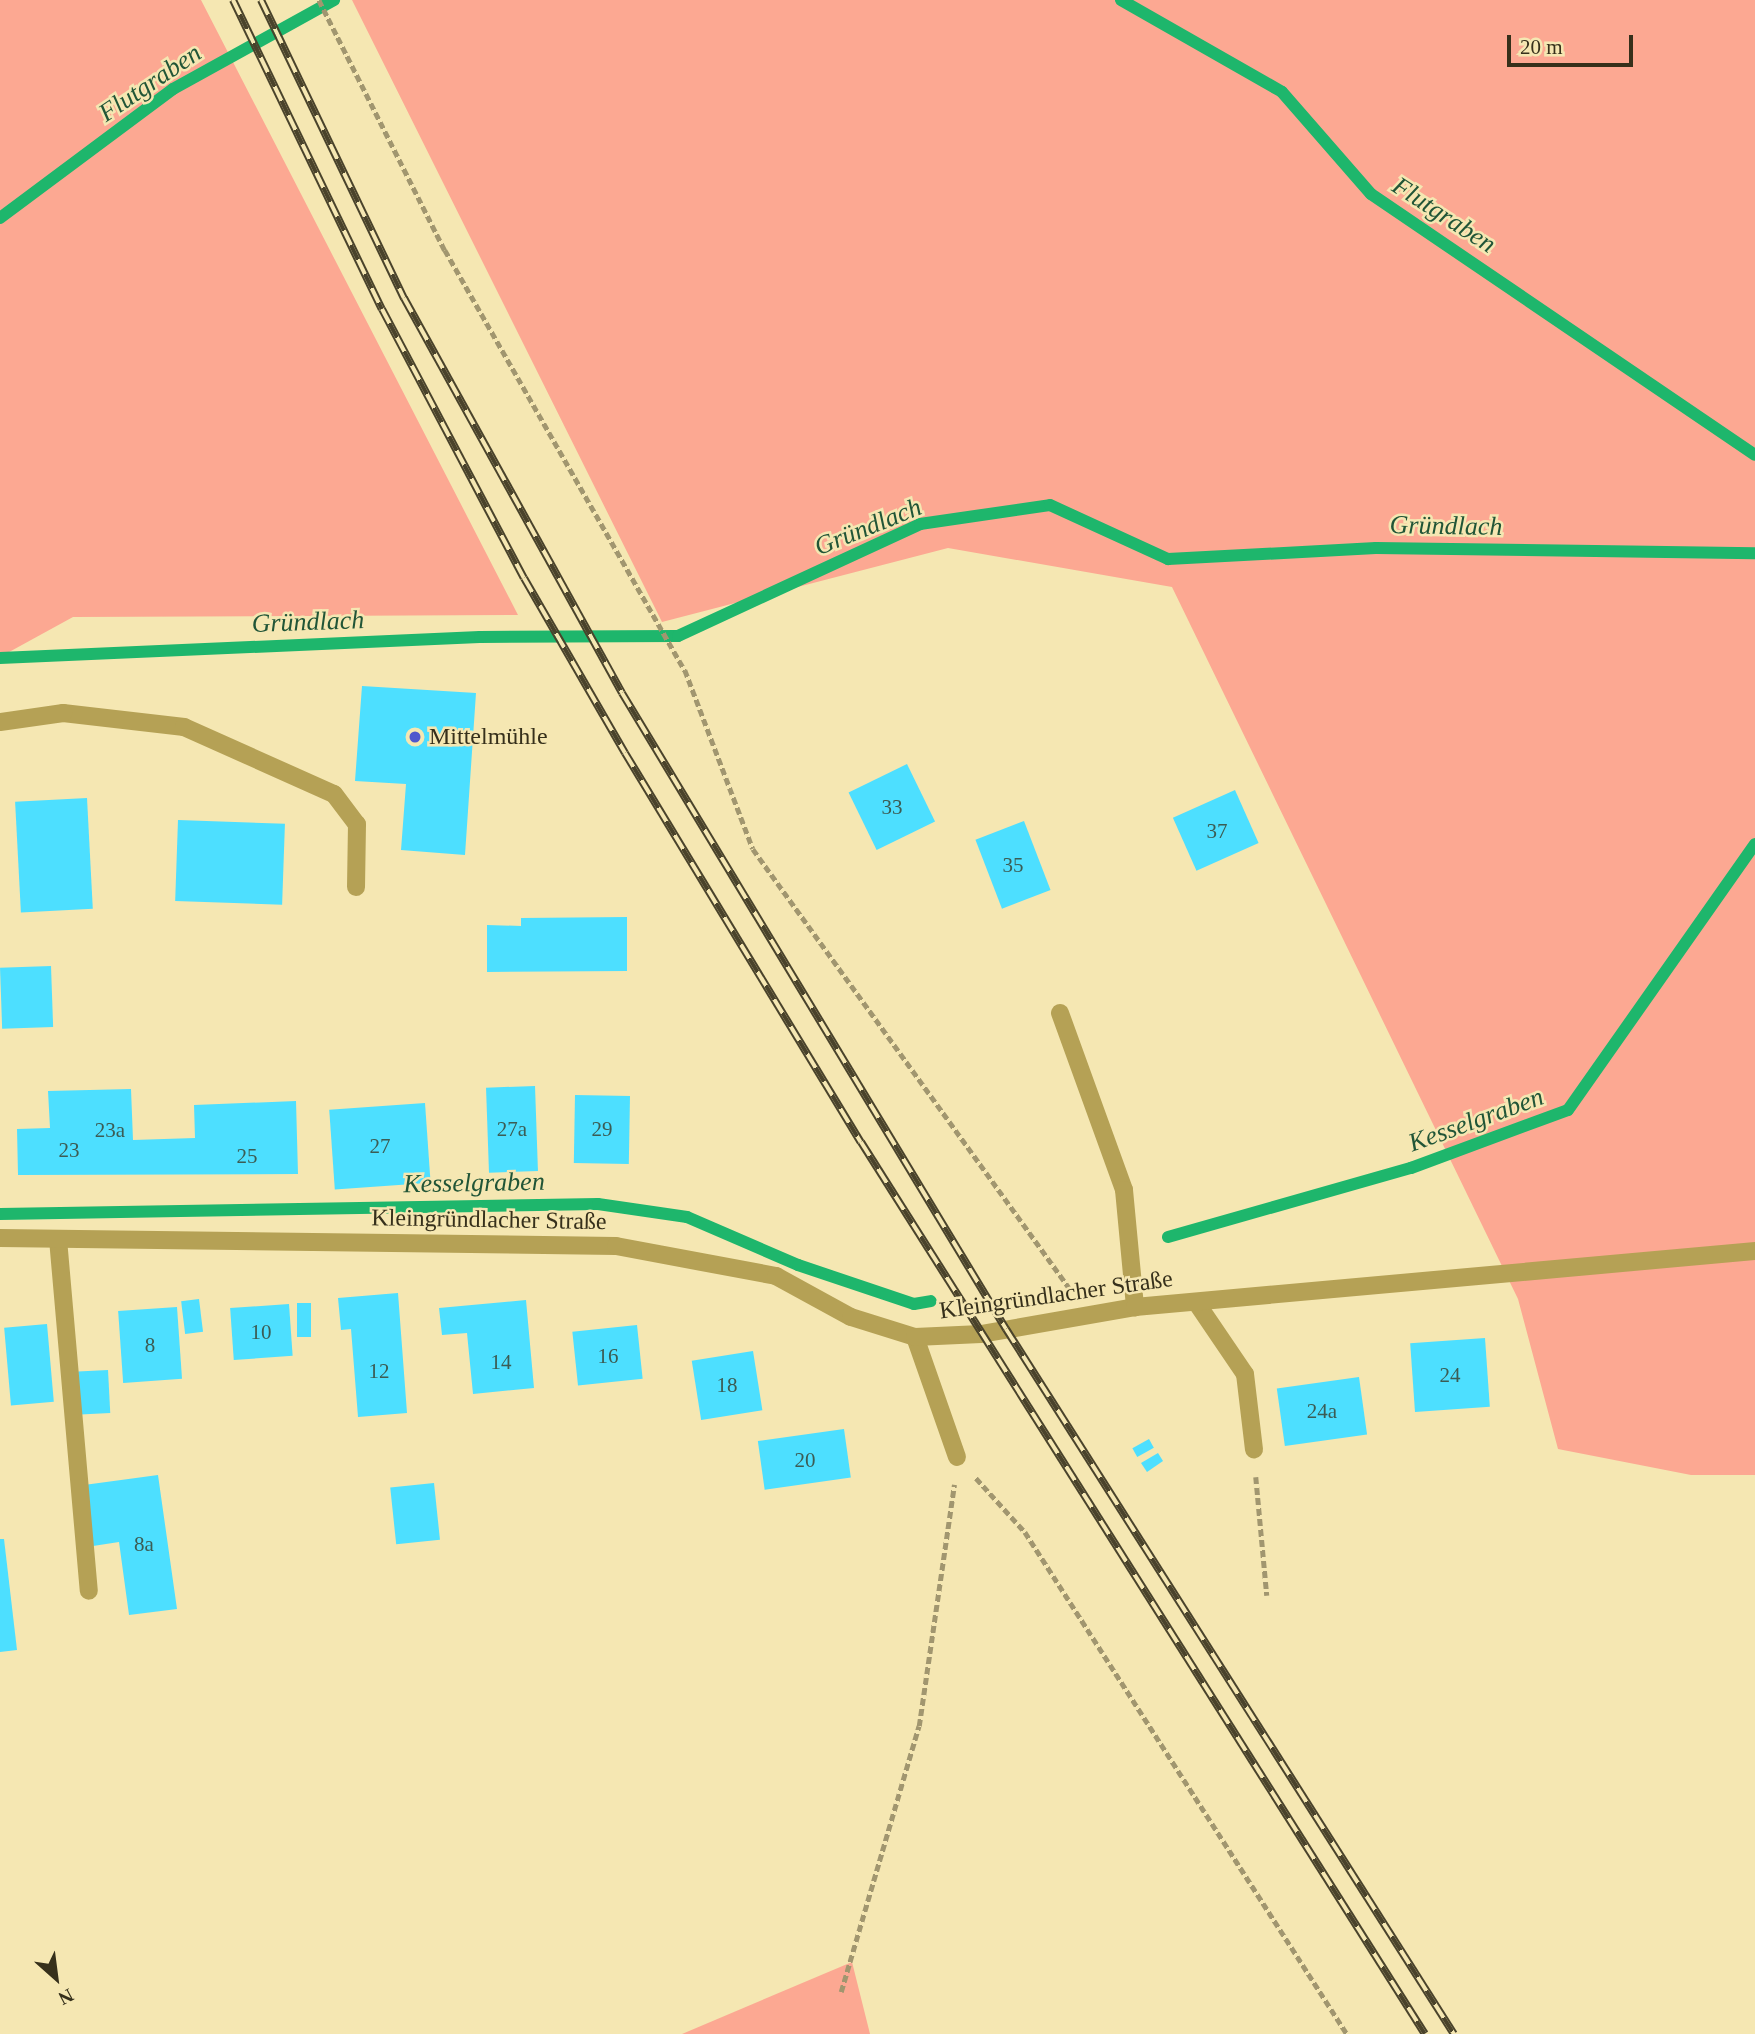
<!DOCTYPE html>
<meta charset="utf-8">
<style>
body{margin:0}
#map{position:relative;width:1755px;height:2034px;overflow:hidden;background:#f5e7b2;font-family:Georgia,serif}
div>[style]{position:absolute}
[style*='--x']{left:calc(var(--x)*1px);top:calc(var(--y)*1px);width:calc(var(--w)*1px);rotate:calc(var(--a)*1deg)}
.green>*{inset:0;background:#fca892}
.stream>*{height:12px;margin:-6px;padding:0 6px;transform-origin:6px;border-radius:6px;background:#1eb66c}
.building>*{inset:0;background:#4ddfff;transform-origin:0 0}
.path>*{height:4.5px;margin-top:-2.25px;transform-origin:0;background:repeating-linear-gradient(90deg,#a1966f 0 7px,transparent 0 10.5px)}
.service>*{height:18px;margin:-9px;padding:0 9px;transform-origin:9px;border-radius:9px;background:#b5a155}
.minor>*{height:18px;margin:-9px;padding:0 9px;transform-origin:9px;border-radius:9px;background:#b5a155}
.tertiary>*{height:18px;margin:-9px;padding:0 9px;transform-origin:9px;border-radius:9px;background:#b5a155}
.rail>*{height:8px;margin-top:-4px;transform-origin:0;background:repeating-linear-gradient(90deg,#f5e7b2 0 16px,#4a432b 0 32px);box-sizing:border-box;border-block:2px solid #4a432b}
.dots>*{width:19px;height:19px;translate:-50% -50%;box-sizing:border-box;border:4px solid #f5e7b2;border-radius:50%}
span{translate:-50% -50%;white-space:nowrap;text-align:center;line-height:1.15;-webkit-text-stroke:5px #f5e7b2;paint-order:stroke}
.number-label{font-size:21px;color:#3c5c54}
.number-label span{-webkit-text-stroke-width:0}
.poi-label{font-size:24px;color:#36301b}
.left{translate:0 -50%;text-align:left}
.street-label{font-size:24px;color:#36301b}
.water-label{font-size:26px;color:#215537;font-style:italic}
.north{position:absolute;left:21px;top:1943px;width:70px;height:70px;-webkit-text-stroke:5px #f5e7b2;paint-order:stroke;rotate:152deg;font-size:19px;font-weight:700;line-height:28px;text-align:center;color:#36301b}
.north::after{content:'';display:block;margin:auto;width:24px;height:32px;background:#36301b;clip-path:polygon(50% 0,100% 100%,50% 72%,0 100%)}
.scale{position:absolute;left:1507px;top:35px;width:126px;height:32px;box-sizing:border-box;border:4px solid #36301b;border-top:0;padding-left:9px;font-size:21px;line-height:24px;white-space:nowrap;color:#36301b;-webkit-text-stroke:5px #f5e7b2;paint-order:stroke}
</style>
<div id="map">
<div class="green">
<div style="clip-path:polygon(0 0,201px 0,518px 615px,73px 617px,0 657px)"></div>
<div style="clip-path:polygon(352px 0,1755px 0,1755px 1475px,1691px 1475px,1558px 1449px,1518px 1299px,1172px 587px,948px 548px,662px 622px)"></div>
<div style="clip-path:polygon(852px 1962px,870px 2034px,682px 2034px)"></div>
</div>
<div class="stream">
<div style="--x:1121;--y:0;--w:185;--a:29.7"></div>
<div style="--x:1282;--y:92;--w:135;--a:48.9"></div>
<div style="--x:1371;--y:194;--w:464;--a:34.2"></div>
<div style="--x:0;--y:218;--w:216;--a:-36.7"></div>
<div style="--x:173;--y:89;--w:184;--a:-28.9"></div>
<div style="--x:0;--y:658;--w:480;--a:-2.5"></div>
<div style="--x:480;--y:637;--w:198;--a:-0.3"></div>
<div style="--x:678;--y:636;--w:267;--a:-24.8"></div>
<div style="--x:920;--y:524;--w:131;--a:-8.3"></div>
<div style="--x:1050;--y:505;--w:130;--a:24.6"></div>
<div style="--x:1168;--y:559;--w:208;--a:-3"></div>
<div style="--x:1376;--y:548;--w:379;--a:0.8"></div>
<div style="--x:0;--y:1214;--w:598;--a:-0.96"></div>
<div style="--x:598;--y:1204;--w:90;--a:8.3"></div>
<div style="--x:687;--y:1217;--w:121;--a:23.4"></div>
<div style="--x:798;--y:1265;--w:122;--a:18.6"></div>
<div style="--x:914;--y:1304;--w:17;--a:-10"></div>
<div style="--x:1168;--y:1237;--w:253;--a:-15.9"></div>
<div style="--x:1411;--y:1168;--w:167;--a:-20.3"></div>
<div style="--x:1568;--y:1110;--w:325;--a:-54.9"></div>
</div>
<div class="building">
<div style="clip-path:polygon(362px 686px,476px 693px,465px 855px,401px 850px,406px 784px,355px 781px)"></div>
<div style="left:907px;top:764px;width:64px;height:65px;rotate:64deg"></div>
<div style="left:1235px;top:790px;width:58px;height:68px;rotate:66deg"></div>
<div style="left:87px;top:798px;width:111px;height:72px;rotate:87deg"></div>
<div style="left:178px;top:820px;width:107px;height:81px;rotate:2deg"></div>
<div style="left:1024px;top:821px;width:74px;height:52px;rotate:69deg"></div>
<div style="clip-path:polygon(627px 917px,627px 971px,487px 972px,487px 925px,521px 926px,521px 918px)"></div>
<div style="left:51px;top:966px;width:61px;height:51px;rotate:88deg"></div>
<div style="left:535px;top:1086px;width:85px;height:49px;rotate:88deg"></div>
<div style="clip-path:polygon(131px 1089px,133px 1140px,195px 1138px,194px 1105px,296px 1101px,298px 1174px,18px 1175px,17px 1129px,50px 1128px,48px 1091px)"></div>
<div style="left:575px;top:1095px;width:55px;height:68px;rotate:1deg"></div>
<div style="left:425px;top:1103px;width:80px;height:96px;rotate:86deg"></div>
<div style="clip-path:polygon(398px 1293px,407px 1413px,358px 1417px,351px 1329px,341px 1330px,338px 1298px)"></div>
<div style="left:199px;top:1299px;width:33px;height:18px;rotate:83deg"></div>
<div style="clip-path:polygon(526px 1300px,534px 1388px,473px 1394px,467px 1333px,442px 1335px,439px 1308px)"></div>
<div style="left:297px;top:1303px;width:14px;height:34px"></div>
<div style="left:289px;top:1304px;width:52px;height:59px;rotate:86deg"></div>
<div style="left:177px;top:1307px;width:72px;height:59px;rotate:86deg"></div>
<div style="left:47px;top:1324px;width:78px;height:43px;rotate:85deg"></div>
<div style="left:637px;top:1325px;width:54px;height:65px;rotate:84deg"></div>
<div style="left:1485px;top:1338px;width:69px;height:75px;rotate:86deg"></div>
<div style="left:753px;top:1351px;width:60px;height:62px;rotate:81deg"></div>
<div style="left:108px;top:1370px;width:43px;height:30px;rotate:87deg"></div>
<div style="left:1359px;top:1377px;width:58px;height:83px;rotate:82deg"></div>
<div style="left:844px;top:1429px;width:49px;height:87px;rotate:82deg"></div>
<div style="left:1149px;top:1439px;width:10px;height:19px;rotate:61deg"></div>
<div style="clip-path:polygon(1158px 1453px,1163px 1461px,1147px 1472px,1141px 1463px)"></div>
<div style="clip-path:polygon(158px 1475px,177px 1609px,129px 1615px,119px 1542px,93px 1546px,84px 1485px)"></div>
<div style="left:434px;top:1483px;width:57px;height:44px;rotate:84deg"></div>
<div style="clip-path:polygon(0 1539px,4px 1539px,17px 1650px,0 1652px)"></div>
</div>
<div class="path">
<div style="--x:319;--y:0;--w:280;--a:63.3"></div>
<div style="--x:445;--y:250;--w:484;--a:60.3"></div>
<div style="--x:685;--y:670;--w:191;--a:69.2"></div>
<div style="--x:753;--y:849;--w:542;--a:54.23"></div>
<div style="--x:1256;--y:1477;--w:119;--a:84.7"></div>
<div style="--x:976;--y:1478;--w:73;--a:47.8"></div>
<div style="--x:1025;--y:1532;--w:596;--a:57.32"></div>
<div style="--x:841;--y:1992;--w:277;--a:-73.7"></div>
<div style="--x:919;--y:1726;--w:244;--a:-81.7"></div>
</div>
<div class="service">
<div style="--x:63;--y:713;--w:122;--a:6.6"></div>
<div style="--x:184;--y:727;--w:164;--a:24.1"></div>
<div style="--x:334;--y:794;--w:38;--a:53"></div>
<div style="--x:357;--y:824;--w:63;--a:90.9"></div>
<div style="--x:1060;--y:1013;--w:188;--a:70.1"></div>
<div style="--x:1124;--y:1190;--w:118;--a:84.6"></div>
<div style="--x:58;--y:1239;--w:353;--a:85"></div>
<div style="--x:1196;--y:1302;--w:87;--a:55.8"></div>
<div style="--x:1245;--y:1374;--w:76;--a:83.2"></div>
<div style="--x:915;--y:1337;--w:127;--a:70.7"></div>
</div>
<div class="minor">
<div style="--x:0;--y:722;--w:64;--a:-8.1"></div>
</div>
<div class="tertiary">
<div style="--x:0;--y:1238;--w:616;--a:0.74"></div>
<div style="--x:616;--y:1246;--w:163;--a:10.6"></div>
<div style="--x:776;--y:1276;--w:85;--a:28.7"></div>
<div style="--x:851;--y:1317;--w:67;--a:17.4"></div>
<div style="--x:915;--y:1337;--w:66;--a:-2.6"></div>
<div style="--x:981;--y:1334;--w:156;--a:-9.9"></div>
<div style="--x:1135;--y:1307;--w:623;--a:-5.16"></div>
</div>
<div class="rail">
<div style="--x:233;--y:0;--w:343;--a:64.3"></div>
<div style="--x:382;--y:309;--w:304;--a:62.2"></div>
<div style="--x:524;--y:578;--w:202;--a:60"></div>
<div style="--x:625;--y:753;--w:455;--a:58.8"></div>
<div style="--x:861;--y:1142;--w:1055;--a:57.7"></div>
<div style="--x:261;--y:0;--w:331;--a:64.4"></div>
<div style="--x:404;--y:298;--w:451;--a:61.1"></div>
<div style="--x:622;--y:693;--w:743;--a:58.88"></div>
<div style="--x:1006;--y:1329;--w:835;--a:57.57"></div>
</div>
<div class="dots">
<div style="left:415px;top:737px;background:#4f57cd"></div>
</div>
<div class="number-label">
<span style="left:892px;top:807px">33</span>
<span style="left:1217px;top:831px">37</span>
<span style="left:1013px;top:865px">35</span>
<span style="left:512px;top:1129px">27a</span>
<span style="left:602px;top:1129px">29</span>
<span style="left:110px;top:1130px">23a</span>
<span style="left:380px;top:1146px">27</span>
<span style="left:69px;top:1150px">23</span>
<span style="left:247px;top:1156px">25</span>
<span style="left:261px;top:1332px">10</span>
<span style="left:150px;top:1345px">8</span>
<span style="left:608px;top:1356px">16</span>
<span style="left:501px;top:1362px">14</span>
<span style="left:379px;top:1371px">12</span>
<span style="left:1450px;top:1375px">24</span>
<span style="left:727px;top:1385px">18</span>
<span style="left:1322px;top:1411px">24a</span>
<span style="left:805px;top:1460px">20</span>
<span style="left:144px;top:1544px">8a</span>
</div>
<div class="poi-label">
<span class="left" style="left:429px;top:737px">Mittelmühle</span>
</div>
<div class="street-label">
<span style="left:489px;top:1220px;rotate:1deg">Kleingründlacher Straße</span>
<span style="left:1056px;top:1295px;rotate:-8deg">Kleingründlacher Straße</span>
</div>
<div class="water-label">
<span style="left:150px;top:83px;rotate:-34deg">Flutgraben</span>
<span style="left:1444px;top:215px;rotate:33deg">Flutgraben</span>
<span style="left:1446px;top:526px;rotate:1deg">Gründlach</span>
<span style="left:868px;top:527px;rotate:-22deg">Gründlach</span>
<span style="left:308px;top:622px;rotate:-2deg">Gründlach</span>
<span style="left:1476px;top:1120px;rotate:-20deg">Kesselgraben</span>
<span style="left:474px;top:1183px;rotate:-1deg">Kesselgraben</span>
</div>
<div class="north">N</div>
<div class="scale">20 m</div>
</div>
